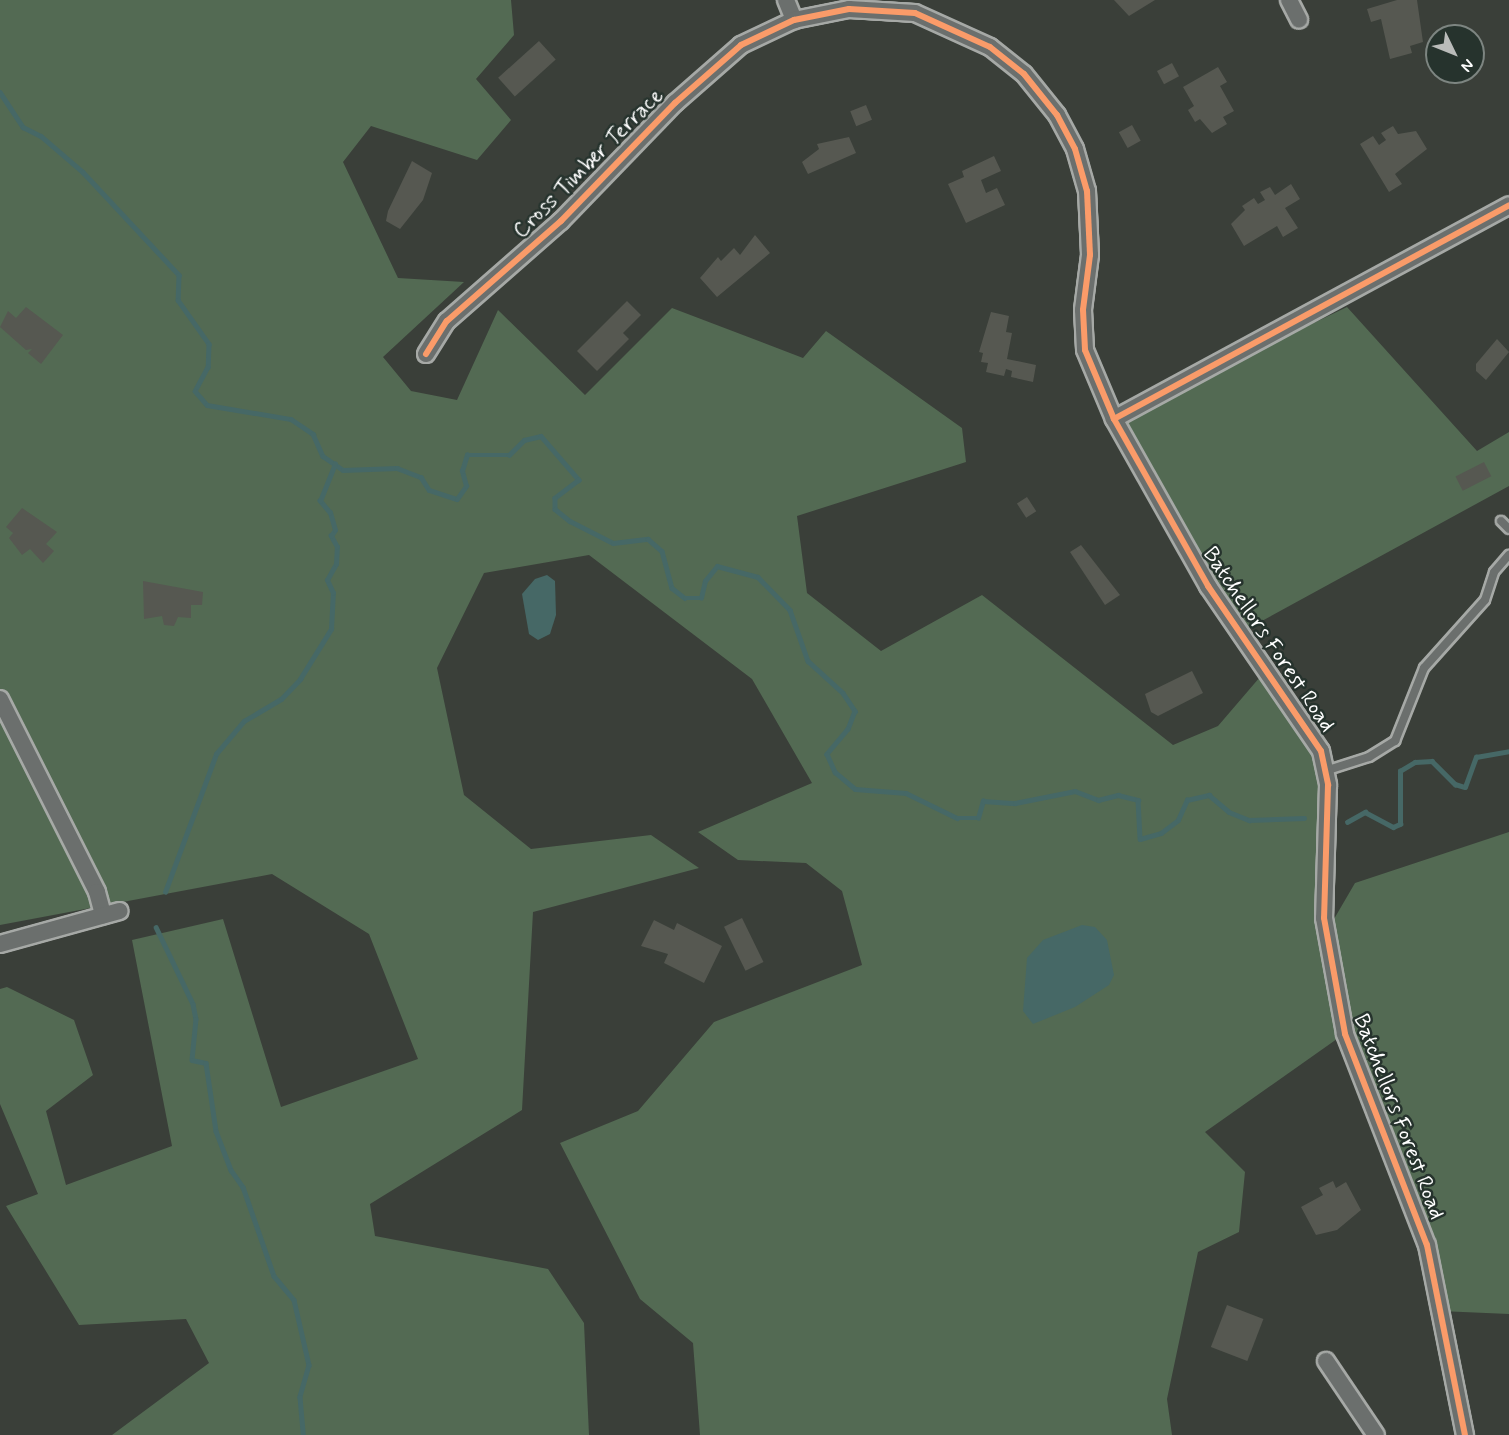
<!DOCTYPE html>
<style>
body{margin:0}
#map{position:relative;width:1509px;height:1435px;overflow:hidden;background:#3a3f39;font-family:Mynerve,sans-serif}
div>[style]{position:absolute}
[style*='--x']{left:calc(var(--x)*1px);top:calc(var(--y)*1px);width:calc(var(--w)*1px);rotate:calc(var(--a)*1deg)}
.green>*{inset:0;background:#536a53}
.water>*{inset:0;background:#466866}
.stream>*{height:4.5px;margin:-2.25px;padding:0 2.25px;transform-origin:2.25px;border-radius:2.25px;background:#466866}
.building>*{inset:0;background:#565851;transform-origin:0 0}
.roads{filter:drop-shadow(2px 0 #a6a9a6) drop-shadow(-2px 0 #a6a9a6) drop-shadow(0 2px #a6a9a6) drop-shadow(0 -2px #a6a9a6)}
.service>*{height:8px;margin:-4px;padding:0 4px;transform-origin:4px;border-radius:4px;background:#6b6f6d}
.minor>*{height:16px;margin:-8px;padding:0 8px;transform-origin:8px;border-radius:8px;background:#6b6f6d}
.cycleway>*{height:6px;margin:-3px;padding:0 3px;transform-origin:3px;border-radius:3px;background:#fa9b69}
span{translate:-50% -50%;white-space:nowrap;text-align:center;line-height:1.15;-webkit-text-stroke:5px #26332d;paint-order:stroke}
.street-label{font-size:22px;color:#fff}
.north{position:absolute;left:1425px;top:24px;width:60px;height:60px;box-sizing:border-box;background:#26332d;border:2px solid #7d8581;border-radius:50%;rotate:133deg;font-size:16px;font-weight:700;line-height:24px;text-align:center;color:#fff}
.north::after{content:'';display:block;margin:auto;width:21px;height:27px;background:#babcba;clip-path:polygon(50% 0,100% 100%,50% 72%,0 100%)}
</style>
<div id="map">
<div class="green">
<div style="clip-path:polygon(0 0,511px 0,514px 35px,476px 79px,511px 120px,477px 160px,371px 126px,343px 162px,398px 278px,464px 282px,383px 357px,411px 391px,457px 400px,498px 310px,585px 395px,672px 308px,803px 358px,826px 331px,962px 428px,966px 462px,797px 516px,807px 593px,881px 651px,982px 595px,1173px 745px,1218px 726px,1266px 670px,1321px 751px,1327px 931px,1355px 883px,1509px 832px,1509px 1314px,1440px 1311px,1427px 1245px,1344px 1034px,1205px 1132px,1245px 1172px,1239px 1232px,1198px 1252px,1167px 1399px,1172px 1435px,700px 1435px,693px 1343px,640px 1299px,560px 1143px,638px 1111px,714px 1022px,862px 965px,842px 891px,806px 863px,738px 860px,698px 832px,812px 783px,752px 679px,589px 555px,484px 573px,437px 668px,464px 795px,531px 849px,651px 835px,699px 868px,533px 912px,522px 1110px,370px 1204px,375px 1236px,548px 1269px,584px 1323px,589px 1435px,112px 1435px,209px 1363px,186px 1319px,79px 1325px,6px 1206px,38px 1194px,0 1104px,0 989px,7px 987px,74px 1020px,93px 1075px,46px 1111px,66px 1185px,172px 1146px,132px 940px,223px 919px,281px 1107px,418px 1059px,369px 934px,272px 874px,0 925px)"></div>
<div style="clip-path:polygon(1347px 307px,1477px 451px,1509px 432px,1509px 486px,1238px 634px,1114px 419px)"></div>
</div>
<div class="water">
<div style="clip-path:polygon(547px 575px,555px 581px,556px 615px,550px 634px,538px 640px,529px 634px,522px 594px,535px 579px)"></div>
<div style="clip-path:polygon(1082px 925px,1095px 927px,1107px 940px,1114px 975px,1109px 985px,1075px 1007px,1033px 1024px,1023px 1011px,1027px 958px,1043px 940px)"></div>
</div>
<div class="stream">
<div style="--x:0;--y:92;--w:42;--a:56.7"></div>
<div style="--x:23;--y:127;--w:20;--a:27"></div>
<div style="--x:41;--y:136;--w:55;--a:40.6"></div>
<div style="--x:83;--y:172;--w:141;--a:47"></div>
<div style="--x:179;--y:275;--w:25;--a:92"></div>
<div style="--x:178;--y:300;--w:54;--a:54.8"></div>
<div style="--x:209;--y:344;--w:23;--a:92"></div>
<div style="--x:208;--y:367;--w:27;--a:118"></div>
<div style="--x:195;--y:391;--w:18;--a:49"></div>
<div style="--x:207;--y:405;--w:85;--a:9.5"></div>
<div style="--x:291;--y:419;--w:27;--a:34"></div>
<div style="--x:313;--y:434;--w:24;--a:66"></div>
<div style="--x:323;--y:456;--w:24;--a:35"></div>
<div style="--x:343;--y:470;--w:54;--a:-2.1"></div>
<div style="--x:397;--y:468;--w:26;--a:21"></div>
<div style="--x:421;--y:477;--w:15;--a:58"></div>
<div style="--x:429;--y:490;--w:29;--a:18"></div>
<div style="--x:457;--y:499;--w:16;--a:-55"></div>
<div style="--x:466;--y:486;--w:16;--a:-105"></div>
<div style="--x:462;--y:471;--w:17;--a:-73"></div>
<div style="--x:467;--y:455;--w:42;--a:0"></div>
<div style="--x:509;--y:455;--w:21;--a:-45"></div>
<div style="--x:524;--y:440;--w:17;--a:-13"></div>
<div style="--x:541;--y:436;--w:58;--a:49.2"></div>
<div style="--x:579;--y:480;--w:30;--a:143"></div>
<div style="--x:555;--y:498;--w:11;--a:90"></div>
<div style="--x:555;--y:509;--w:19;--a:39"></div>
<div style="--x:570;--y:521;--w:48;--a:27.1"></div>
<div style="--x:613;--y:543;--w:35;--a:-7"></div>
<div style="--x:648;--y:539;--w:18;--a:41"></div>
<div style="--x:662;--y:551;--w:38;--a:75"></div>
<div style="--x:672;--y:588;--w:16;--a:38"></div>
<div style="--x:685;--y:598;--w:16;--a:0"></div>
<div style="--x:701;--y:598;--w:17;--a:-77"></div>
<div style="--x:705;--y:581;--w:19;--a:-51"></div>
<div style="--x:717;--y:566;--w:42;--a:15"></div>
<div style="--x:758;--y:577;--w:46;--a:45.9"></div>
<div style="--x:790;--y:610;--w:54;--a:70.6"></div>
<div style="--x:808;--y:661;--w:47;--a:42.4"></div>
<div style="--x:843;--y:693;--w:22;--a:56"></div>
<div style="--x:855;--y:711;--w:19;--a:111"></div>
<div style="--x:848;--y:729;--w:33;--a:130"></div>
<div style="--x:827;--y:754;--w:20;--a:66"></div>
<div style="--x:835;--y:772;--w:26;--a:40"></div>
<div style="--x:855;--y:789;--w:51;--a:4.5"></div>
<div style="--x:906;--y:793;--w:57;--a:26.1"></div>
<div style="--x:957;--y:818;--w:21;--a:0"></div>
<div style="--x:978;--y:818;--w:18;--a:-74"></div>
<div style="--x:983;--y:801;--w:32;--a:4"></div>
<div style="--x:1015;--y:803;--w:61;--a:-11.3"></div>
<div style="--x:1075;--y:791;--w:25;--a:21"></div>
<div style="--x:1098;--y:800;--w:21;--a:-14"></div>
<div style="--x:1118;--y:795;--w:21;--a:14"></div>
<div style="--x:1138;--y:800;--w:39;--a:87"></div>
<div style="--x:1140;--y:839;--w:22;--a:-16"></div>
<div style="--x:1161;--y:833;--w:21;--a:-37"></div>
<div style="--x:1178;--y:820;--w:22;--a:-66"></div>
<div style="--x:1187;--y:800;--w:23;--a:-13"></div>
<div style="--x:1209;--y:795;--w:26;--a:40"></div>
<div style="--x:1229;--y:812;--w:22;--a:22"></div>
<div style="--x:1249;--y:820;--w:55;--a:-2.1"></div>
<div style="--x:1347;--y:822;--w:21;--a:-29"></div>
<div style="--x:1365;--y:812;--w:32;--a:28"></div>
<div style="--x:1393;--y:827;--w:8;--a:-23"></div>
<div style="--x:1400;--y:824;--w:53;--a:-90"></div>
<div style="--x:1400;--y:771;--w:17;--a:-31"></div>
<div style="--x:1415;--y:762;--w:17;--a:-3"></div>
<div style="--x:1432;--y:761;--w:33;--a:45"></div>
<div style="--x:1455;--y:784;--w:10;--a:17"></div>
<div style="--x:1465;--y:787;--w:32;--a:-70"></div>
<div style="--x:1476;--y:757;--w:34;--a:-10"></div>
<div style="--x:165;--y:892;--w:147;--a:-69.7"></div>
<div style="--x:216;--y:754;--w:43;--a:-49.7"></div>
<div style="--x:244;--y:721;--w:43;--a:-30.7"></div>
<div style="--x:281;--y:699;--w:28;--a:-46"></div>
<div style="--x:300;--y:679;--w:59;--a:-58.2"></div>
<div style="--x:331;--y:629;--w:36;--a:-87"></div>
<div style="--x:333;--y:593;--w:14;--a:-115"></div>
<div style="--x:327;--y:580;--w:18;--a:-61"></div>
<div style="--x:336;--y:564;--w:17;--a:-87"></div>
<div style="--x:337;--y:547;--w:13;--a:-119"></div>
<div style="--x:331;--y:536;--w:7;--a:-56"></div>
<div style="--x:335;--y:530;--w:18;--a:-106"></div>
<div style="--x:330;--y:513;--w:16;--a:-130"></div>
<div style="--x:320;--y:501;--w:40;--a:-68"></div>
<div style="--x:156;--y:927;--w:85;--a:64.3"></div>
<div style="--x:193;--y:1004;--w:15;--a:79"></div>
<div style="--x:196;--y:1019;--w:41;--a:95.6"></div>
<div style="--x:192;--y:1060;--w:14;--a:12"></div>
<div style="--x:206;--y:1063;--w:69;--a:81.6"></div>
<div style="--x:216;--y:1131;--w:42;--a:69"></div>
<div style="--x:231;--y:1170;--w:21;--a:55"></div>
<div style="--x:243;--y:1187;--w:94;--a:70.8"></div>
<div style="--x:274;--y:1276;--w:31;--a:50"></div>
<div style="--x:294;--y:1300;--w:67;--a:77"></div>
<div style="--x:309;--y:1365;--w:33;--a:106"></div>
<div style="--x:300;--y:1397;--w:38;--a:85"></div>
</div>
<div class="building">
<div style="clip-path:polygon(1114px 0,1155px 0,1129px 16px)"></div>
<div style="clip-path:polygon(1397px 0,1417px 0,1423px 42px,1410px 46px,1412px 53px,1390px 59px,1381px 19px,1371px 22px,1367px 9px)"></div>
<div style="left:539px;top:41px;width:25px;height:55px;rotate:48deg"></div>
<div style="left:1172px;top:63px;width:15px;height:17px;rotate:62deg"></div>
<div style="clip-path:polygon(1218px 67px,1227px 82px,1220px 86px,1234px 111px,1223px 117px,1227px 124px,1212px 133px,1200px 119px,1195px 122px,1188px 110px,1194px 106px,1183px 87px)"></div>
<div style="left:866px;top:105px;width:16px;height:17px;rotate:68deg"></div>
<div style="left:1132px;top:125px;width:18px;height:15px;rotate:61deg"></div>
<div style="clip-path:polygon(1393px 126px,1398px 134px,1416px 131px,1427px 149px,1395px 174px,1402px 184px,1389px 192px,1360px 144px,1373px 136px,1379px 145px,1386px 140px,1381px 133px)"></div>
<div style="clip-path:polygon(849px 137px,856px 153px,808px 174px,802px 162px,819px 149px,817px 144px)"></div>
<div style="clip-path:polygon(994px 156px,1001px 171px,981px 180px,986px 193px,997px 188px,1005px 205px,966px 223px,948px 184px,964px 177px,962px 171px)"></div>
<div style="clip-path:polygon(412px 161px,432px 173px,423px 200px,400px 229px,386px 221px,388px 211px)"></div>
<div style="clip-path:polygon(1291px 184px,1300px 199px,1285px 208px,1298px 228px,1283px 237px,1277px 226px,1244px 246px,1231px 224px,1245px 210px,1242px 206px,1254px 198px,1258px 204px,1265px 200px,1260px 192px,1270px 187px,1275px 195px)"></div>
<div style="clip-path:polygon(755px 235px,770px 253px,717px 297px,700px 278px,718px 257px,721px 261px,734px 248px,740px 255px)"></div>
<div style="clip-path:polygon(627px 301px,641px 315px,623px 333px,629px 339px,597px 371px,577px 351px)"></div>
<div style="clip-path:polygon(26px 307px,63px 335px,41px 364px,28px 353px,32px 349px,26px 350px,0 327px,8px 311px,16px 318px)"></div>
<div style="clip-path:polygon(991px 312px,1009px 316px,1006px 332px,1012px 333px,1007px 359px,1036px 365px,1033px 382px,1011px 377px,1012px 371px,1006px 369px,1004px 376px,986px 372px,988px 363px,981px 362px,983px 353px,979px 352px)"></div>
<div style="clip-path:polygon(1497px 339px,1509px 352px,1486px 380px,1476px 371px,1476px 364px)"></div>
<div style="left:1484px;top:462px;width:16px;height:32px;rotate:63deg"></div>
<div style="left:1027px;top:497px;width:17px;height:12px;rotate:57deg"></div>
<div style="clip-path:polygon(22px 508px,57px 532px,46px 544px,54px 551px,43px 563px,30px 549px,22px 555px,9px 538px,13px 533px,6px 527px)"></div>
<div style="clip-path:polygon(1081px 545px,1120px 595px,1105px 605px,1070px 552px)"></div>
<div style="clip-path:polygon(143px 581px,203px 592px,202px 605px,191px 605px,191px 618px,178px 617px,174px 626px,164px 625px,162px 616px,144px 619px)"></div>
<div style="clip-path:polygon(1192px 671px,1203px 693px,1158px 716px,1151px 712px,1145px 694px)"></div>
<div style="left:742px;top:918px;width:49px;height:20px;rotate:64deg"></div>
<div style="clip-path:polygon(654px 920px,674px 930px,677px 923px,722px 946px,704px 983px,664px 963px,668px 954px,641px 946px)"></div>
<div style="clip-path:polygon(1333px 1181px,1336px 1188px,1346px 1182px,1361px 1210px,1337px 1230px,1316px 1235px,1301px 1207px,1323px 1195px,1319px 1188px)"></div>
<div style="left:1227px;top:1305px;width:39px;height:45px;rotate:21deg"></div>
</div>
<div class="roads">
<div class="service">
<div style="--x:1501;--y:521;--w:11;--a:45"></div>
<div style="--x:1325;--y:771;--w:46;--a:-17.7"></div>
<div style="--x:1369;--y:757;--w:31;--a:-32"></div>
<div style="--x:1395;--y:741;--w:79;--a:-68.3"></div>
<div style="--x:1424;--y:668;--w:91;--a:-48.1"></div>
<div style="--x:1485;--y:600;--w:29;--a:-72"></div>
<div style="--x:1494;--y:572;--w:23;--a:-49"></div>
</div>
<div class="minor">
<div style="--x:786;--y:0;--w:22;--a:68"></div>
<div style="--x:1289;--y:0;--w:22;--a:63"></div>
<div style="--x:426;--y:354;--w:39;--a:-58"></div>
<div style="--x:447;--y:321;--w:152;--a:-41.3"></div>
<div style="--x:561;--y:221;--w:164;--a:-46"></div>
<div style="--x:675;--y:103;--w:88;--a:-41.3"></div>
<div style="--x:741;--y:45;--w:59;--a:-25.3"></div>
<div style="--x:794;--y:20;--w:56;--a:-11.3"></div>
<div style="--x:849;--y:9;--w:66;--a:3.5"></div>
<div style="--x:915;--y:13;--w:82;--a:24.4"></div>
<div style="--x:990;--y:47;--w:43;--a:38.5"></div>
<div style="--x:1024;--y:74;--w:53;--a:51.2"></div>
<div style="--x:1057;--y:115;--w:38;--a:62"></div>
<div style="--x:1075;--y:149;--w:44;--a:74.1"></div>
<div style="--x:1087;--y:191;--w:64;--a:87.3"></div>
<div style="--x:1090;--y:255;--w:55;--a:97.3"></div>
<div style="--x:1083;--y:310;--w:40;--a:87.1"></div>
<div style="--x:1085;--y:350;--w:75;--a:67.2"></div>
<div style="--x:1114;--y:419;--w:192;--a:60.6"></div>
<div style="--x:1208;--y:586;--w:200;--a:55.6"></div>
<div style="--x:1321;--y:751;--w:35;--a:78"></div>
<div style="--x:1328;--y:785;--w:133;--a:91.7"></div>
<div style="--x:1324;--y:918;--w:118;--a:79.7"></div>
<div style="--x:1345;--y:1034;--w:226;--a:68.8"></div>
<div style="--x:1427;--y:1245;--w:194;--a:78.7"></div>
<div style="--x:1114;--y:419;--w:449;--a:-28.4"></div>
<div style="--x:0;--y:699;--w:216;--a:63.3"></div>
<div style="--x:97;--y:892;--w:24;--a:75"></div>
<div style="--x:0;--y:944;--w:124;--a:-15.4"></div>
<div style="--x:1326;--y:1361;--w:89;--a:56"></div>
</div>
</div>
<div class="cycleway">
<div style="--x:426;--y:354;--w:39;--a:-58"></div>
<div style="--x:447;--y:321;--w:152;--a:-41.3"></div>
<div style="--x:561;--y:221;--w:164;--a:-46"></div>
<div style="--x:675;--y:103;--w:88;--a:-41.3"></div>
<div style="--x:741;--y:45;--w:59;--a:-25.3"></div>
<div style="--x:794;--y:20;--w:56;--a:-11.3"></div>
<div style="--x:849;--y:9;--w:66;--a:3.5"></div>
<div style="--x:915;--y:13;--w:82;--a:24.4"></div>
<div style="--x:990;--y:47;--w:43;--a:38.5"></div>
<div style="--x:1024;--y:74;--w:53;--a:51.2"></div>
<div style="--x:1057;--y:115;--w:38;--a:62"></div>
<div style="--x:1075;--y:149;--w:44;--a:74.1"></div>
<div style="--x:1087;--y:191;--w:64;--a:87.3"></div>
<div style="--x:1090;--y:255;--w:55;--a:97.3"></div>
<div style="--x:1083;--y:310;--w:40;--a:87.1"></div>
<div style="--x:1085;--y:350;--w:75;--a:67.2"></div>
<div style="--x:1114;--y:419;--w:192;--a:60.6"></div>
<div style="--x:1208;--y:586;--w:200;--a:55.6"></div>
<div style="--x:1321;--y:751;--w:35;--a:78"></div>
<div style="--x:1328;--y:785;--w:133;--a:91.7"></div>
<div style="--x:1324;--y:918;--w:118;--a:79.7"></div>
<div style="--x:1345;--y:1034;--w:226;--a:68.8"></div>
<div style="--x:1427;--y:1245;--w:194;--a:78.7"></div>
<div style="--x:1114;--y:419;--w:449;--a:-28.4"></div>
</div>
<div class="street-label">
<span style="left:589px;top:164px;rotate:-45deg">Cross Timber Terrace</span>
<span style="left:1268px;top:640px;rotate:56deg">Batchellors Forest Road</span>
<span style="left:1398px;top:1117px;rotate:69deg">Batchellors Forest Road</span>
</div>
<div class="north">N</div>
</div>
